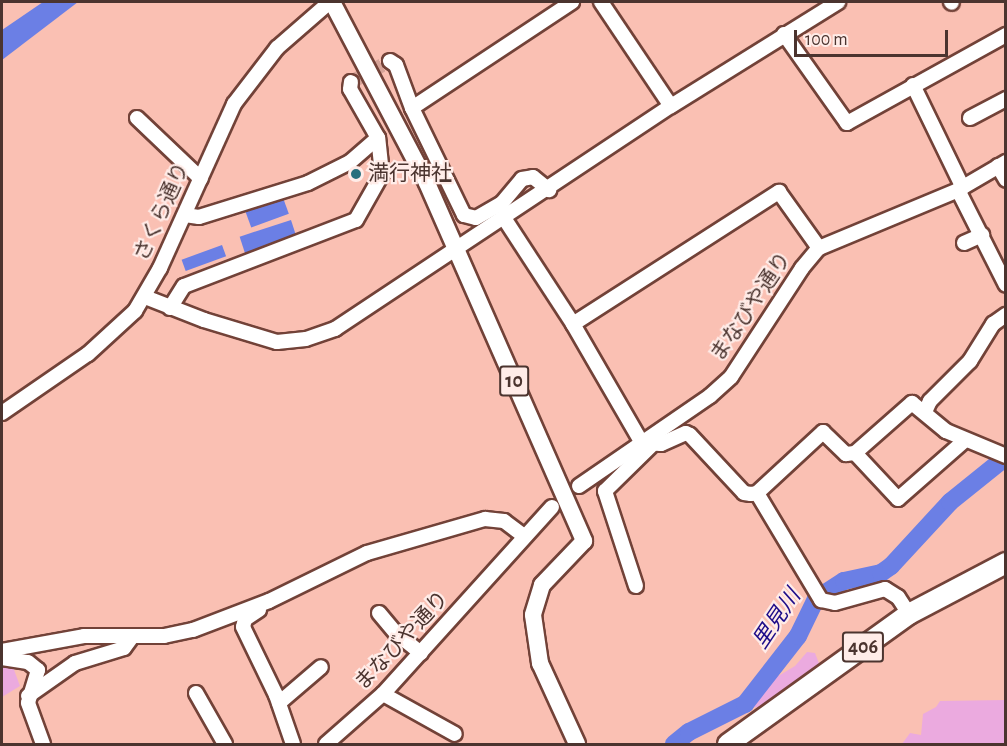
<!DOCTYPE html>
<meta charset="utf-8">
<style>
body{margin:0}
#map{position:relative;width:1007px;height:746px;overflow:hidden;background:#fac0b3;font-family:"Alegreya Sans","Noto Sans JP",sans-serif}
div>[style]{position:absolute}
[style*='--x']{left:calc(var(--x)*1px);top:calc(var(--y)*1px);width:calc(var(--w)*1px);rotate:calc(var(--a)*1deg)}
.green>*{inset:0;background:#ebaadf}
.water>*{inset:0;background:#6b7fe5;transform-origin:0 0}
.river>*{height:18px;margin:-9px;padding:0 9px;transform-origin:9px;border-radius:9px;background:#6b7fe5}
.minor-tunnel>*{height:14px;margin-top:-7px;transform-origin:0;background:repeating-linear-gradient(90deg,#d7a499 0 14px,transparent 0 21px)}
.roads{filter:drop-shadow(2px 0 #724238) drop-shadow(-2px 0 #724238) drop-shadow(0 2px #724238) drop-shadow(0 -2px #724238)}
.minor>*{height:14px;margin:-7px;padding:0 7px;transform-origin:7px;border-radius:7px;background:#fff}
.major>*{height:16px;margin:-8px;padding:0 8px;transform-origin:8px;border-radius:8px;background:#fff}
.highway>*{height:20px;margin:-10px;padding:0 10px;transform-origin:10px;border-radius:10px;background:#fff}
.dots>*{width:16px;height:16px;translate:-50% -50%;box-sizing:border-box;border:3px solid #ffece8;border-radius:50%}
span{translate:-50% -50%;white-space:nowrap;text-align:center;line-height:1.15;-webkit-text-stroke:4.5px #ffece8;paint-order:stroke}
.shield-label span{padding:2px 4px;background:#ffece8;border:2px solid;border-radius:4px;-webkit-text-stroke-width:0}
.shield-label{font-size:20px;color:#4b342f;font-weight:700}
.poi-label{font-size:21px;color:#4b342f}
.left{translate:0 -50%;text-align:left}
.street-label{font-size:21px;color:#4b342f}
.water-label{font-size:22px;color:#1d0c89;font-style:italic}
.frame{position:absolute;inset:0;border:3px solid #4b342f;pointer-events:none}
.scale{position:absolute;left:794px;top:30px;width:154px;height:27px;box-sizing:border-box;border:3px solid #4b342f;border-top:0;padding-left:8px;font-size:18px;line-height:21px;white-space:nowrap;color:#4b342f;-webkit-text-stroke:4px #ffece8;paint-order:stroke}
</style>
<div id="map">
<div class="green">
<div style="clip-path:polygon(807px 652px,815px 653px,820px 666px,813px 675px,763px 708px,753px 707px,750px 702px,765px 684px,795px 666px)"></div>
<div style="clip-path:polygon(2px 663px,13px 667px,20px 686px,2px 697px)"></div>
<div style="clip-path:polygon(1005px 700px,1005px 744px,902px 744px,910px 733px,921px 735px,923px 714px,936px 707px,940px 701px)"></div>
</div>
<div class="water">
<div style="clip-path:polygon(43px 2px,78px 2px,2px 60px,2px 30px)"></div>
<div style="left:282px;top:195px;width:20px;height:40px;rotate:70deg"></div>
<div style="left:291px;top:220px;width:19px;height:54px;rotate:72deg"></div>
<div style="left:222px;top:245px;width:12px;height:43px;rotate:70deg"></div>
</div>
<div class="river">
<div style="--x:674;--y:744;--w:19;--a:-39"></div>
<div style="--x:689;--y:732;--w:63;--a:-26.6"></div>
<div style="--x:745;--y:704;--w:86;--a:-52.1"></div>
<div style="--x:798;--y:636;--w:41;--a:-64.1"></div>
<div style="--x:816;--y:599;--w:33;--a:-33"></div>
<div style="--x:844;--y:581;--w:38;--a:-12"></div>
<div style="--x:881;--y:573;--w:12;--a:-35"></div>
<div style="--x:891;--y:566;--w:87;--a:-47.3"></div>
<div style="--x:950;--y:502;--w:72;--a:-38.8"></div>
</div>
<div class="minor-tunnel">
<div style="--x:351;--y:82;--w:44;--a:-28.3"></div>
</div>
<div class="roads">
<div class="minor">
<div style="--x:601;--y:2;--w:125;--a:56.1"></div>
<div style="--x:951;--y:2;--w:1;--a:45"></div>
<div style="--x:784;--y:34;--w:109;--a:54.7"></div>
<div style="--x:847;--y:123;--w:182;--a:-29"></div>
<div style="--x:390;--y:61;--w:7;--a:34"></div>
<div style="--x:396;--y:65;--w:46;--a:69.6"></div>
<div style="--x:412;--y:108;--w:119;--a:64.1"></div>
<div style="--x:464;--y:215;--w:12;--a:14"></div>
<div style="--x:476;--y:218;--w:30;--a:-30"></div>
<div style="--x:502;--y:203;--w:31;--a:-50"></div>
<div style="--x:522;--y:179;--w:11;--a:-10"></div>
<div style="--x:533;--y:177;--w:21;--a:39"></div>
<div style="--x:913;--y:85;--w:114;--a:64.1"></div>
<div style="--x:412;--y:108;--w:192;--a:-33.5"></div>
<div style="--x:137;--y:118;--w:88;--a:43.6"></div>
<div style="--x:970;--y:118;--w:41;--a:-27.8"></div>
<div style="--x:998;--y:166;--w:16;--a:60"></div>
<div style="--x:958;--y:190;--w:106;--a:63.2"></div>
<div style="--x:185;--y:215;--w:14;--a:8"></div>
<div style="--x:199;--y:217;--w:114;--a:-17.3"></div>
<div style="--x:308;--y:183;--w:47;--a:-26.6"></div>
<div style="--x:350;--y:162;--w:37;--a:-41"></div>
<div style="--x:504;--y:218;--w:126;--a:56.9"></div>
<div style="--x:573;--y:324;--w:138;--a:59.9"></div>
<div style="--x:642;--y:443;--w:19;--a:3"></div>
<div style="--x:661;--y:444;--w:27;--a:-24"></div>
<div style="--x:686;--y:433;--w:4;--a:27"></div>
<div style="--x:690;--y:435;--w:79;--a:47"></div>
<div style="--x:744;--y:493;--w:7;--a:8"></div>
<div style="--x:751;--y:494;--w:6;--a:-9"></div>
<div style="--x:757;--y:493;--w:90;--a:-42.7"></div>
<div style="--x:823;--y:432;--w:32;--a:44"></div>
<div style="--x:846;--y:454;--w:9;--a:-6"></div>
<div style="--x:855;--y:453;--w:63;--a:46.9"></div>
<div style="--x:898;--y:499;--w:88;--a:-41.3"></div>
<div style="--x:964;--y:243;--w:20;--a:-24"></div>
<div style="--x:145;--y:297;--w:63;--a:21.3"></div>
<div style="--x:204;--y:320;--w:76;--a:16.8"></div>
<div style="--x:277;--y:342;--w:29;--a:-6"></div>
<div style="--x:306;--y:339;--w:31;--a:-19"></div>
<div style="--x:335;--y:329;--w:403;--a:-33.6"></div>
<div style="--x:671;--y:106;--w:197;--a:-31.9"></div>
<div style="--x:170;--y:308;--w:26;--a:-58"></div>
<div style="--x:184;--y:286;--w:184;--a:-21"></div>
<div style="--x:356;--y:220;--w:53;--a:-60.5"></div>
<div style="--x:382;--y:174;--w:36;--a:-96"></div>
<div style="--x:378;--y:138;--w:56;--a:-119.7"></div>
<div style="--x:350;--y:89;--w:7;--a:-82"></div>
<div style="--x:573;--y:324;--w:245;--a:-32.7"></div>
<div style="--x:779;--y:192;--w:69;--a:54.5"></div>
<div style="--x:925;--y:412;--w:12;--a:-66"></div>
<div style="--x:930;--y:401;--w:57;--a:-45"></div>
<div style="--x:970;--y:361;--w:44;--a:-58.1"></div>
<div style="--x:993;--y:324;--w:16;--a:-35"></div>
<div style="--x:2;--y:413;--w:104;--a:-34.5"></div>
<div style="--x:88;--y:354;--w:64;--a:-42.5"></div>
<div style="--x:135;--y:311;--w:50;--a:-59.8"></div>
<div style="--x:160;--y:268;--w:180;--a:-65.7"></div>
<div style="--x:234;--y:104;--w:71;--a:-52.5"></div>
<div style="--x:277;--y:48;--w:70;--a:-41"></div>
<div style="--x:855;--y:453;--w:76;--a:-41.3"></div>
<div style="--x:912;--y:403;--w:44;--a:39.5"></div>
<div style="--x:946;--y:431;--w:65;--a:22.6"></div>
<div style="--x:579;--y:486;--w:159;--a:-34.5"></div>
<div style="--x:710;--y:396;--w:28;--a:-42"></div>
<div style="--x:731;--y:377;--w:130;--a:-56.9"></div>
<div style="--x:802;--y:268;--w:26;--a:-50"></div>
<div style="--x:819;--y:248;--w:151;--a:-22.6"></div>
<div style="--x:958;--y:190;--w:56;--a:-30.3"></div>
<div style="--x:757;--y:493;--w:125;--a:59.1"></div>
<div style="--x:821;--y:600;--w:14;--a:12"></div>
<div style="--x:835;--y:603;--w:52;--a:-15.6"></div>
<div style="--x:885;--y:589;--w:15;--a:32"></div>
<div style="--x:898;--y:597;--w:20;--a:57"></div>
<div style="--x:636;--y:586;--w:100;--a:-108.1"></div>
<div style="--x:605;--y:491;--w:66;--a:-44.4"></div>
<div style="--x:259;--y:610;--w:17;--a:147"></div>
<div style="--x:245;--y:619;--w:8;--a:104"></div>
<div style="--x:243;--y:627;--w:76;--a:64.1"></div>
<div style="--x:276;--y:695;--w:52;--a:70.9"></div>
<div style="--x:379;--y:613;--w:26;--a:50"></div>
<div style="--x:396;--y:633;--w:32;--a:39"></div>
<div style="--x:2;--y:651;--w:83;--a:-10.4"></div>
<div style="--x:84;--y:636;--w:80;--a:0"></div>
<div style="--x:164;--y:636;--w:30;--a:-12"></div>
<div style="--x:193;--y:630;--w:81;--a:-20.9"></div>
<div style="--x:269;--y:601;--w:109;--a:-26.1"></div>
<div style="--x:367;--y:553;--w:123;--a:-16.1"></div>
<div style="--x:485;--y:519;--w:19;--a:6"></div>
<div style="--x:504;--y:521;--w:26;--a:37"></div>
<div style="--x:2;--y:658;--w:26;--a:9"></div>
<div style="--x:28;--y:662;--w:13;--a:39"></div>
<div style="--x:38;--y:670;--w:34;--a:107"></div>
<div style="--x:28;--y:703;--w:44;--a:69.9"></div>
<div style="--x:196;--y:693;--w:59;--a:60.4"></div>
<div style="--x:383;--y:694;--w:82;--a:29.1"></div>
<div style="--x:28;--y:696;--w:57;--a:-35.1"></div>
<div style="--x:75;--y:663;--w:51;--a:-17"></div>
<div style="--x:124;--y:648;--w:14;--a:-54"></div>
<div style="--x:279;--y:703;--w:55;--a:-40.6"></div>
<div style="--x:326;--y:744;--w:76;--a:-41.3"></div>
<div style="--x:383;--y:694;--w:252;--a:-47.9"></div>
</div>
<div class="major">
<div style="--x:332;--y:2;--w:204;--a:62.3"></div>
<div style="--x:427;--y:183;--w:391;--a:66.3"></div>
<div style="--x:584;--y:541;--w:61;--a:133.7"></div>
<div style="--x:542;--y:585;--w:31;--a:107"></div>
<div style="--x:533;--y:615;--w:49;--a:81.7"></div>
<div style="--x:540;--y:663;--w:89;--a:65.4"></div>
</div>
<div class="highway">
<div style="--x:728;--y:744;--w:223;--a:-35.7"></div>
<div style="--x:909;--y:614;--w:110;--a:-27.7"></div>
</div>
</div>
<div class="dots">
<div style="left:356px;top:174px;background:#296f7d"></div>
</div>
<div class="shield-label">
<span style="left:514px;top:381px">10</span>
<span style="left:863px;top:647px">406</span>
</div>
<div class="poi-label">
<span class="left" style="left:368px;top:174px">満行神社</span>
</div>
<div class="street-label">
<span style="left:162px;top:212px;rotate:-66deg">さくら通り</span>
<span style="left:751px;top:307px;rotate:-56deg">まなびや通り</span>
<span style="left:402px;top:641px;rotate:-47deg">まなびや通り</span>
</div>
<div class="water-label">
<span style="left:777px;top:619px;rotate:-56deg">里見川</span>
</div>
<div class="frame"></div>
<div class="scale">100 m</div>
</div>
